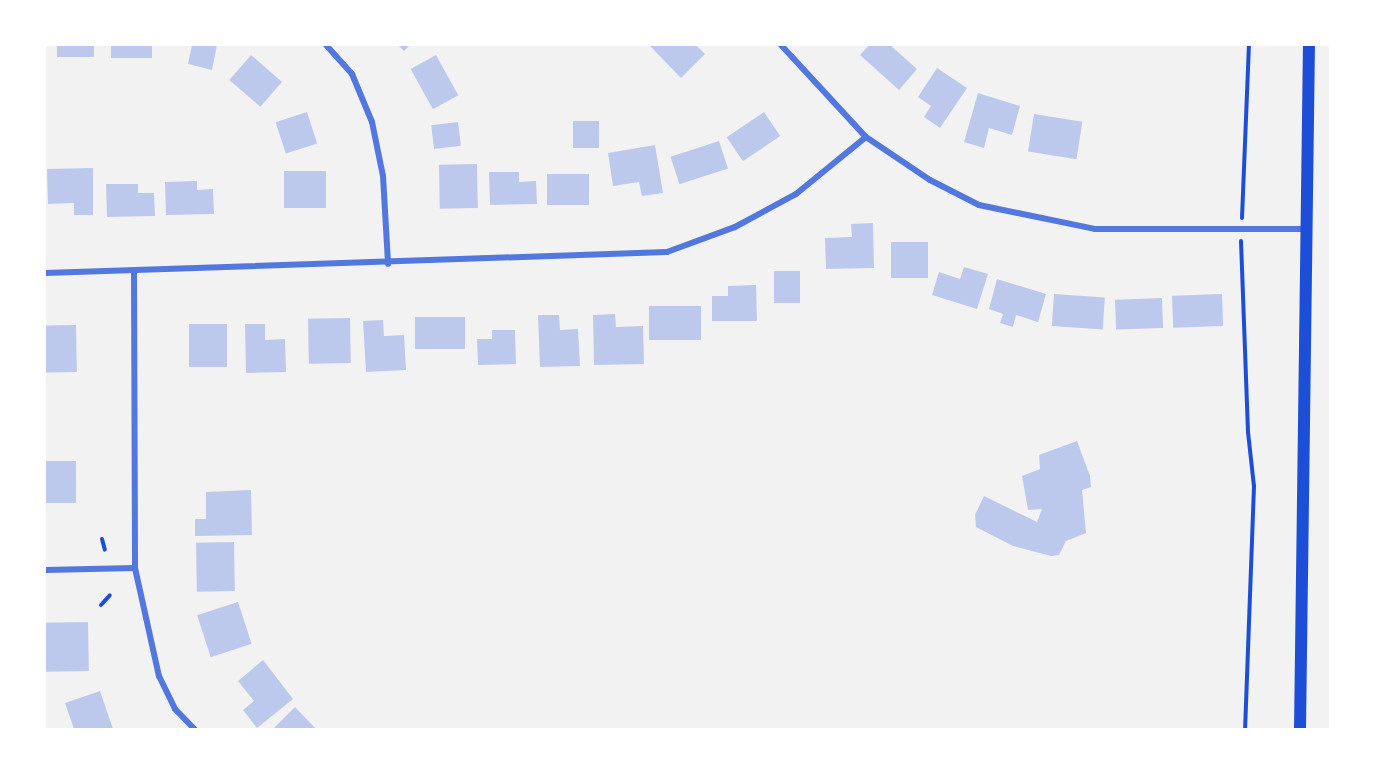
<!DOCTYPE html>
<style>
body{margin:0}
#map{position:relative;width:1375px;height:774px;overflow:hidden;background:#f2f2f2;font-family:"DejaVu Sans",sans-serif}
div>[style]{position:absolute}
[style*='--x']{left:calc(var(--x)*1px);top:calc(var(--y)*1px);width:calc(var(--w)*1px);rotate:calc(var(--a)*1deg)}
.building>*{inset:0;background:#bdc9ec;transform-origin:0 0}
.path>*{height:4px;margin:-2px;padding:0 2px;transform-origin:2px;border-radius:2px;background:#1d4ed8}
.minor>*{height:6px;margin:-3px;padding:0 3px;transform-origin:3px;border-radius:3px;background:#5277de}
.secondary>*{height:12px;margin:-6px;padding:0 6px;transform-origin:6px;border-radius:6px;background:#1d4ed8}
span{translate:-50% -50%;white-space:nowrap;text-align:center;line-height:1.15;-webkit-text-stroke:4.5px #fff;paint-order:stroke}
.frame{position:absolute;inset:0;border:46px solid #fff;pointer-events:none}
</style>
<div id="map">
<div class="building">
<div style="left:57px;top:45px;width:37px;height:12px"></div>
<div style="left:111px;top:45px;width:41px;height:13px"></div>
<div style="clip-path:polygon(192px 45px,217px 45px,212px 70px,188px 64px)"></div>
<div style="clip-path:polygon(398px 45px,410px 45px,404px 51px)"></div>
<div style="clip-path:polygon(649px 45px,696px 45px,705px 54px,681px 78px)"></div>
<div style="clip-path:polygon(869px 45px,890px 45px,917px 69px,899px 90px,860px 55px)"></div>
<div style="left:251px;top:55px;width:41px;height:33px;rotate:41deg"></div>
<div style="left:436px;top:55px;width:46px;height:29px;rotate:61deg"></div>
<div style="clip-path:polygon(937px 68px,967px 88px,940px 128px,924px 117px,931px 106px,918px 97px)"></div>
<div style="clip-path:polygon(978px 93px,1020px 106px,1012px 135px,989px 128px,984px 148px,964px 142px)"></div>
<div style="left:307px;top:112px;width:33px;height:33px;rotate:72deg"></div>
<div style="left:764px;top:112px;width:29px;height:45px;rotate:56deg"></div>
<div style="left:1034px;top:114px;width:49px;height:38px;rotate:9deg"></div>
<div style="left:573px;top:121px;width:26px;height:27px"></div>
<div style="left:458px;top:122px;width:24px;height:27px;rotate:83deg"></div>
<div style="left:719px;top:141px;width:29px;height:51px;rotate:72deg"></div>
<div style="clip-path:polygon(655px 145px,663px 193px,642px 196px,639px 182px,613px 186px,608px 153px)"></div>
<div style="left:477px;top:164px;width:44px;height:38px;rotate:89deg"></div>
<div style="clip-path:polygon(93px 168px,93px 215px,74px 215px,74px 203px,48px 204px,47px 169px)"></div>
<div style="left:326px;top:171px;width:37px;height:42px;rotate:90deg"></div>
<div style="clip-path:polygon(489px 172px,519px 172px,519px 182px,536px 181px,537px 204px,490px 205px)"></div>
<div style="left:589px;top:174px;width:31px;height:42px;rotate:90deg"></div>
<div style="clip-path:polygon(197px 181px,197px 190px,213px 189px,214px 214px,166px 215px,165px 182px)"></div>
<div style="clip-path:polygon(106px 184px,138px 184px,138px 193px,154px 193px,155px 216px,107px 217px)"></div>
<div style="clip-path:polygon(873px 223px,874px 268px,826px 269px,825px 238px,852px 237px,851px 224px)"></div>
<div style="left:891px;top:242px;width:37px;height:36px"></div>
<div style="clip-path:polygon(964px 267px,988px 274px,977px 309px,932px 295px,939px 272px,960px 279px)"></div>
<div style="left:800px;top:271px;width:32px;height:26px;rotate:90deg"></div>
<div style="clip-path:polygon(997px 279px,1046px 294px,1038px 322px,1016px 315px,1013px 327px,1000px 323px,1003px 314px,989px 309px)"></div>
<div style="clip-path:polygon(756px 285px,757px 321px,712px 321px,712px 296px,728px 296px,728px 286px)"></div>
<div style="left:1054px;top:294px;width:51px;height:32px;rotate:4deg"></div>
<div style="left:1222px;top:294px;width:32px;height:50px;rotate:88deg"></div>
<div style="left:1162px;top:298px;width:30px;height:47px;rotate:88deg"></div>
<div style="left:701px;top:306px;width:34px;height:52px;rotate:90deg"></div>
<div style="clip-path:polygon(615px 314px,616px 327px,643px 326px,644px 364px,594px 365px,593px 315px)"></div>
<div style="clip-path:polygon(538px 315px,559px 315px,560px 330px,578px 329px,580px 366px,540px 367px)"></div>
<div style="left:465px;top:317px;width:32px;height:50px;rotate:90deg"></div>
<div style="left:350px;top:318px;width:45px;height:42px;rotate:89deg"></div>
<div style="clip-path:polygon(383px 320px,384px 336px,404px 335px,406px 370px,366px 372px,363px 321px)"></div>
<div style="left:227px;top:324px;width:43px;height:38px;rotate:90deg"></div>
<div style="clip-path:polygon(245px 324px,265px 324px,265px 340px,285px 339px,286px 372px,246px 373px)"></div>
<div style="left:76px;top:325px;width:47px;height:31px;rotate:89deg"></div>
<div style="clip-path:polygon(492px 330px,515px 330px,516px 364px,478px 365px,477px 339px,492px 339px)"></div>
<div style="clip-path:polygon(1077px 441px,1090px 476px,1091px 487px,1082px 490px,1086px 533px,1066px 541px,1059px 555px,1051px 556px,1013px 546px,976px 527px,975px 515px,984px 496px,1037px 522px,1042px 509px,1028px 510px,1022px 476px,1040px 469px,1039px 455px)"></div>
<div style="left:45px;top:461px;width:31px;height:42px"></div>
<div style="clip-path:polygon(251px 490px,252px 535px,195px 536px,195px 519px,206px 519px,206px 492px)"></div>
<div style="left:234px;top:542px;width:49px;height:38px;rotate:89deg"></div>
<div style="left:238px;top:602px;width:44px;height:43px;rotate:72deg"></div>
<div style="left:88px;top:622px;width:49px;height:43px;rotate:89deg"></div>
<div style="clip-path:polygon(263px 660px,293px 699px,257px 728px,243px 710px,254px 701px,238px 681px)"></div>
<div style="clip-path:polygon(100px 691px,113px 729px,74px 729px,65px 703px)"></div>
<div style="clip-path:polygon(295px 707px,316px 729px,273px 729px)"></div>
</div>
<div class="path">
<div style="--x:1242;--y:218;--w:173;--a:-87.7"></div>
<div style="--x:1241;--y:241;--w:191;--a:87.9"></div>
<div style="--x:1248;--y:432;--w:54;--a:83.7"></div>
<div style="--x:1254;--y:486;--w:243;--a:92.1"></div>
<div style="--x:102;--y:539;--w:11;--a:75"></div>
<div style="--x:101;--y:605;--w:13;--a:-48"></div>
</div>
<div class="minor">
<div style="--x:326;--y:45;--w:39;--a:48"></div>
<div style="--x:352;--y:74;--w:52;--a:67.4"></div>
<div style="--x:372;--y:122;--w:55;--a:78.5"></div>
<div style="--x:383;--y:176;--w:88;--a:86.7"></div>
<div style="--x:781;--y:45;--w:125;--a:47.3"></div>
<div style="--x:866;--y:137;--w:77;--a:33.9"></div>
<div style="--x:930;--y:180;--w:55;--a:27"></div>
<div style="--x:979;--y:205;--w:118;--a:11.7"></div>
<div style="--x:1095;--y:229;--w:209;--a:0"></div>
<div style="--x:134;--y:272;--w:296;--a:89.8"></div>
<div style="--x:135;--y:568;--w:111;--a:77.5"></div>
<div style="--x:159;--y:676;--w:37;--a:64"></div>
<div style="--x:175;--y:709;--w:28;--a:46"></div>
<div style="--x:45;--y:273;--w:622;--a:-1.93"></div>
<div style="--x:667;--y:252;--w:72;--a:-20.2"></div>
<div style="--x:735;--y:227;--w:69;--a:-28.4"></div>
<div style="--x:796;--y:194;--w:90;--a:-39.2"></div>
<div style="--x:45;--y:570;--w:90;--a:-1.3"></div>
</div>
<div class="secondary">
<div style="--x:1300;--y:729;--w:684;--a:-89.25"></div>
</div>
<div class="frame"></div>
</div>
